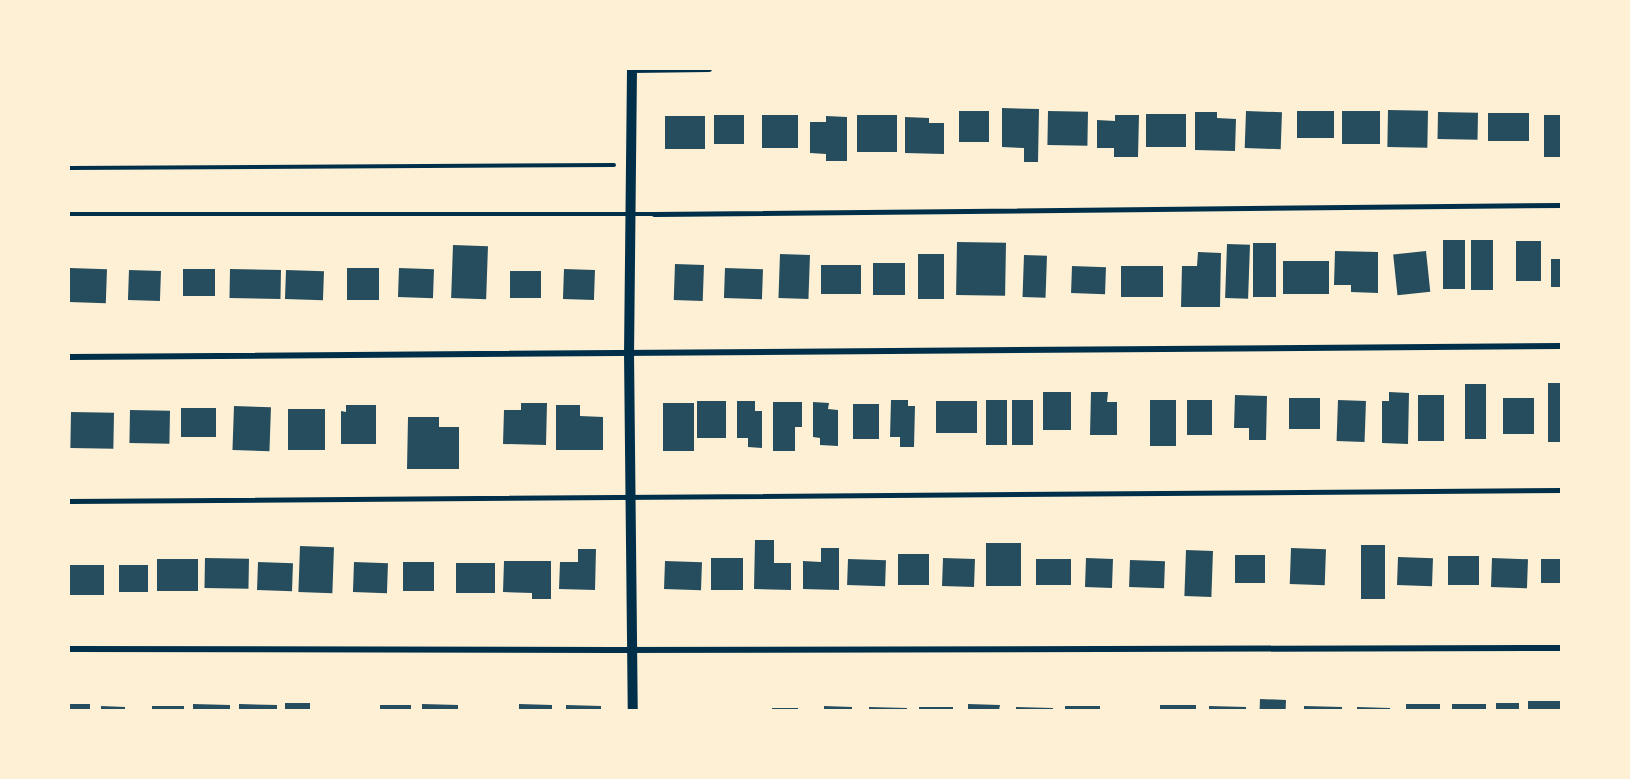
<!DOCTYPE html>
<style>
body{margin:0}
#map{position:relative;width:1630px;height:779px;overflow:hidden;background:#fdf0d5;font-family:"Open Sans",sans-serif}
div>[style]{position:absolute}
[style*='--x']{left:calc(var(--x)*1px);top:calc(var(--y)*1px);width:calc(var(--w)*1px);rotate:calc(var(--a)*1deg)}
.building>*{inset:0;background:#264d5e;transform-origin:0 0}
.path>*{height:4px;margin:-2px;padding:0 2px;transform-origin:2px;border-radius:2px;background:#003049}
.service>*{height:4.5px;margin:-2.25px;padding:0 2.25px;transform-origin:2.25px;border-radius:2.25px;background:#003049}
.minor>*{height:6px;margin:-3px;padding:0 3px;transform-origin:3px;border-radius:3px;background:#003049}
.tertiary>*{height:10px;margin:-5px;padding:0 5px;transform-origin:5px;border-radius:5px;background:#003049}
span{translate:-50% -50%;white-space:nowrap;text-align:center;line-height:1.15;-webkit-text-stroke:6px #fdf0d5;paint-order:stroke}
.frame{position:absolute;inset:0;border:70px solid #fdf0d5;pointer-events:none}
</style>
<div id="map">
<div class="building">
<div style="clip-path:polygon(1002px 108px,1039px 109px,1038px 162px,1024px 162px,1024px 148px,1002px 147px)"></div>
<div style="left:1388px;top:110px;width:40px;height:37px;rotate:1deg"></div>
<div style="left:959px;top:111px;width:30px;height:31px"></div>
<div style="left:1048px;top:111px;width:40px;height:34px;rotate:1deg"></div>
<div style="left:1246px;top:111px;width:36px;height:37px;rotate:2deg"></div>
<div style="left:1297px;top:111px;width:37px;height:27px"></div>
<div style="left:1342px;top:111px;width:38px;height:33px"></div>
<div style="clip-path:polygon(1195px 112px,1217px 112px,1217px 118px,1236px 119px,1235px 151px,1195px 150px)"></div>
<div style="left:1438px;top:112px;width:40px;height:27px;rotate:1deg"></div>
<div style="left:1488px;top:113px;width:41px;height:28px"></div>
<div style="left:1146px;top:114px;width:40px;height:33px"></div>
<div style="left:714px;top:115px;width:30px;height:29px"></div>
<div style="left:762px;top:115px;width:36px;height:33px"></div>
<div style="left:857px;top:115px;width:40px;height:37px"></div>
<div style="clip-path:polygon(1115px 115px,1139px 115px,1138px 157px,1114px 157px,1114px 148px,1097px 148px,1097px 120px,1115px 121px)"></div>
<div style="left:1544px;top:115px;width:17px;height:42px"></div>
<div style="left:665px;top:116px;width:40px;height:33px"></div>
<div style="clip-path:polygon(826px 116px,847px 117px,847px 161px,826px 161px,826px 154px,810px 153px,810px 122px,826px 122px)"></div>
<div style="clip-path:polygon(905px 117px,929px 118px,929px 123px,944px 123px,944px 154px,905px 153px)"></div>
<div style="left:1443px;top:240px;width:22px;height:49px"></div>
<div style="left:1471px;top:240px;width:22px;height:50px"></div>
<div style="left:1516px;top:241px;width:25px;height:40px"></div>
<div style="left:957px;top:242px;width:49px;height:53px;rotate:1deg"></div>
<div style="left:1253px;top:243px;width:23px;height:54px"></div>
<div style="left:1227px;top:244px;width:23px;height:54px;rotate:2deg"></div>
<div style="left:453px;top:245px;width:35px;height:53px;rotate:2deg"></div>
<div style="clip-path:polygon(1335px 251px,1378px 252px,1378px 293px,1351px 292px,1351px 285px,1334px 285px)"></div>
<div style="left:1426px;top:251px;width:41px;height:33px;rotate:84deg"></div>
<div style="clip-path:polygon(1198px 252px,1221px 253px,1220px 307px,1181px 307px,1182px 266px,1197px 266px)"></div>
<div style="left:780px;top:254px;width:30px;height:44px;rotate:2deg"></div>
<div style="left:918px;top:254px;width:26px;height:45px"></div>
<div style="left:1024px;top:255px;width:23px;height:42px;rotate:2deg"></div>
<div style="left:1551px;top:259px;width:10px;height:28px"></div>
<div style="left:1283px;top:261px;width:46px;height:33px"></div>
<div style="left:873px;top:263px;width:32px;height:32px"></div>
<div style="left:675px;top:264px;width:29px;height:36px;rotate:2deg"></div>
<div style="left:821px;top:265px;width:40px;height:29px"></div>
<div style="left:1072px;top:266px;width:34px;height:27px;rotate:2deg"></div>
<div style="left:1121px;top:266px;width:42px;height:31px"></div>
<div style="left:70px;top:268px;width:37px;height:34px;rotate:2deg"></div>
<div style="left:347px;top:268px;width:32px;height:32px"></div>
<div style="left:399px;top:268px;width:35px;height:29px;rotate:2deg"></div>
<div style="left:725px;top:268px;width:38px;height:30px;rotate:2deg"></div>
<div style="left:183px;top:269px;width:32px;height:27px"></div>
<div style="left:230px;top:269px;width:51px;height:29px;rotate:1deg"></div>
<div style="left:564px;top:269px;width:31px;height:30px;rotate:2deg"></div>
<div style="left:129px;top:270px;width:32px;height:30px;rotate:2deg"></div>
<div style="left:286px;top:270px;width:38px;height:29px;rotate:2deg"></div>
<div style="left:510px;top:271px;width:31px;height:27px"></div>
<div style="left:1548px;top:383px;width:13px;height:59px"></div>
<div style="left:1465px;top:384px;width:21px;height:55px"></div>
<div style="left:1043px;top:392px;width:28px;height:38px"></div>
<div style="clip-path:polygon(1091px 392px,1108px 392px,1107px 402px,1117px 402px,1117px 435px,1090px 435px)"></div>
<div style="clip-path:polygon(1389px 392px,1409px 393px,1408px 444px,1382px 443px,1382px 401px,1389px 401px)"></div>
<div style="clip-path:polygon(1235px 395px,1267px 396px,1266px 440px,1249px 440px,1249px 428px,1234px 428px)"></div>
<div style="left:1418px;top:395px;width:26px;height:46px"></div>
<div style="left:1289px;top:398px;width:31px;height:31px"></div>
<div style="left:1503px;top:398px;width:31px;height:36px"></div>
<div style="clip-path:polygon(891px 400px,908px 400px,908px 406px,915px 406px,914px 447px,900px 447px,900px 437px,890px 437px)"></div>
<div style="left:986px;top:400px;width:21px;height:45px"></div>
<div style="left:1012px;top:400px;width:21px;height:45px"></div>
<div style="left:1150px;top:400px;width:26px;height:46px"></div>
<div style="left:1187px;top:400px;width:25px;height:35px"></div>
<div style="left:1338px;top:400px;width:28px;height:41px;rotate:2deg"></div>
<div style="left:697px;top:401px;width:29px;height:37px"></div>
<div style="clip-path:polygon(737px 401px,755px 401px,755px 411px,762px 411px,762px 448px,748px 447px,748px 438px,737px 438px)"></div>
<div style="left:936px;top:401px;width:41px;height:32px"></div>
<div style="clip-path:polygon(773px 402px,802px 402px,802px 427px,795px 427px,795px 451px,773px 451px)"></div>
<div style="clip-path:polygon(813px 402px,829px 403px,828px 409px,838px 410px,838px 446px,820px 445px,820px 438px,813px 437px)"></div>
<div style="clip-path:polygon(521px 403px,547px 403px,546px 445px,503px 444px,504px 410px,521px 410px)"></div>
<div style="left:663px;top:403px;width:31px;height:48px"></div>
<div style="left:853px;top:404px;width:26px;height:35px"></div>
<div style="clip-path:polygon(346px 405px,376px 405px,376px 444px,341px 444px,341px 411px,346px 412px)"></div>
<div style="clip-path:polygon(556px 405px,580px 405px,580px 416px,603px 417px,603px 450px,556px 450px)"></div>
<div style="left:234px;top:406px;width:37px;height:44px;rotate:2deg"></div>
<div style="left:181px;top:408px;width:35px;height:29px"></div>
<div style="left:288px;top:409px;width:37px;height:41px"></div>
<div style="left:130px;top:410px;width:40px;height:33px;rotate:1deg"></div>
<div style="left:71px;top:412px;width:43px;height:36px;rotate:1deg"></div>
<div style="clip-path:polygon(408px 417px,439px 417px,439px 427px,459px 427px,459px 469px,407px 469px)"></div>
<div style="clip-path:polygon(755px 540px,774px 540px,774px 563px,791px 563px,791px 590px,754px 589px)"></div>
<div style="left:986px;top:543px;width:35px;height:43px"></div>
<div style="left:1361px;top:545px;width:24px;height:54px"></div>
<div style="left:300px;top:546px;width:34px;height:46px;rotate:2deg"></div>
<div style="clip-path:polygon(821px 548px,839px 548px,839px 590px,803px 589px,803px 561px,821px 562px)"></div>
<div style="left:1291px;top:548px;width:35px;height:36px;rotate:2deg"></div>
<div style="clip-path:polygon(578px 549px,596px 549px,595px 590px,559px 589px,560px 562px,578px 562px)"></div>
<div style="left:1186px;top:550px;width:27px;height:46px;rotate:2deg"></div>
<div style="left:898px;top:554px;width:31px;height:31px"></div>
<div style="left:1235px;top:555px;width:30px;height:28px"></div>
<div style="left:1448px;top:556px;width:31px;height:29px"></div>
<div style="left:1398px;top:557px;width:35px;height:28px;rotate:2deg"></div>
<div style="left:205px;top:558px;width:44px;height:30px;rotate:1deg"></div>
<div style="left:711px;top:558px;width:32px;height:32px"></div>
<div style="left:943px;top:558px;width:32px;height:28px;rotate:2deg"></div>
<div style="left:1086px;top:558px;width:27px;height:29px;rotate:2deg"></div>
<div style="left:1492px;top:558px;width:36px;height:29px;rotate:2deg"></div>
<div style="left:157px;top:559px;width:41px;height:32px"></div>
<div style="left:848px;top:559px;width:38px;height:26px;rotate:2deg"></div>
<div style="left:1036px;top:559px;width:35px;height:26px"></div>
<div style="left:1541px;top:559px;width:20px;height:24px"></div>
<div style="left:1130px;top:560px;width:35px;height:27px;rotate:2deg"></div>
<div style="clip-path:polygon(504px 561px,551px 561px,551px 599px,532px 599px,532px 593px,503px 592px)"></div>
<div style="left:665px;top:561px;width:37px;height:28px;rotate:2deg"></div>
<div style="left:258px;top:562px;width:35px;height:28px;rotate:2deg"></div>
<div style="left:354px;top:562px;width:34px;height:30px;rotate:2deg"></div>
<div style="left:403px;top:562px;width:31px;height:29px"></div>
<div style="left:456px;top:563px;width:39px;height:30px"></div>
<div style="left:69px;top:565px;width:35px;height:30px"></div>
<div style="left:119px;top:565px;width:29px;height:27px"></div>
<div style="left:1260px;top:699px;width:26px;height:11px;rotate:2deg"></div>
<div style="left:1528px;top:701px;width:33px;height:9px"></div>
<div style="left:285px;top:703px;width:25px;height:7px"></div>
<div style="left:1496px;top:703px;width:23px;height:7px"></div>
<div style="left:69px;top:704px;width:21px;height:6px"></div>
<div style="clip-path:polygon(193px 704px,230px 705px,230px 710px,193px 710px)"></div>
<div style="clip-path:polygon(239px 704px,277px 705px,277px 710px,239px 710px)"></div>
<div style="clip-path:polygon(422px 704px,458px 705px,458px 710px,422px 710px)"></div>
<div style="clip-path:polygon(519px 704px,552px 705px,552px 710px,519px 710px)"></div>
<div style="clip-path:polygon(968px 704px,1000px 705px,999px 710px,968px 710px)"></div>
<div style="left:1406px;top:704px;width:34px;height:6px"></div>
<div style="left:1452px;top:704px;width:34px;height:6px"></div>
<div style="left:380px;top:705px;width:31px;height:5px"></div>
<div style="clip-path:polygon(566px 705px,601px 706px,601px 710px,566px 710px)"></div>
<div style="left:1160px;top:705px;width:36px;height:5px"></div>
<div style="clip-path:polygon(101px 706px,125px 707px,125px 710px,101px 710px)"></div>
<div style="left:152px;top:706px;width:32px;height:4px"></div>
<div style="clip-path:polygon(824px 706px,852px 707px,852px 710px,824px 710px)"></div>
<div style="left:1065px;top:706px;width:35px;height:4px"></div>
<div style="clip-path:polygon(1209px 706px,1246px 707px,1246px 710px,1209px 710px)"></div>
<div style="clip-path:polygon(1304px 706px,1342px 707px,1342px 710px,1304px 710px)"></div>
<div style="clip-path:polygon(869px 707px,907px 708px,907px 710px,869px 710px)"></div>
<div style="left:919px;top:707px;width:34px;height:3px"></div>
<div style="clip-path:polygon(1016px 707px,1053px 708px,1053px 710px,1016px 710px)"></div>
<div style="clip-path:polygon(1357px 707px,1390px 708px,1390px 710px,1357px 710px)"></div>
<div style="left:772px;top:708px;width:26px;height:2px"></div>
</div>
<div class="path">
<div style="--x:69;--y:168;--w:545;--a:-0.32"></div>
</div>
<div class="service">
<div style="--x:69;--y:214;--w:585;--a:0"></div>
<div style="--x:654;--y:214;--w:907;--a:-0.57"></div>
<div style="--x:69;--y:501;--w:1492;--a:-0.42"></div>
</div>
<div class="minor">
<div style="--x:632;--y:70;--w:77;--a:-0.7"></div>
<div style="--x:69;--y:357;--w:1492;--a:-0.42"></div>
<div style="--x:69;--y:649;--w:545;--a:0.11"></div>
<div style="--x:614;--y:650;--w:947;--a:-0.12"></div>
</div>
<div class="tertiary">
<div style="--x:632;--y:69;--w:283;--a:90.6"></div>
<div style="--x:629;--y:352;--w:358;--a:89.4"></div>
</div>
<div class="frame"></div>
</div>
